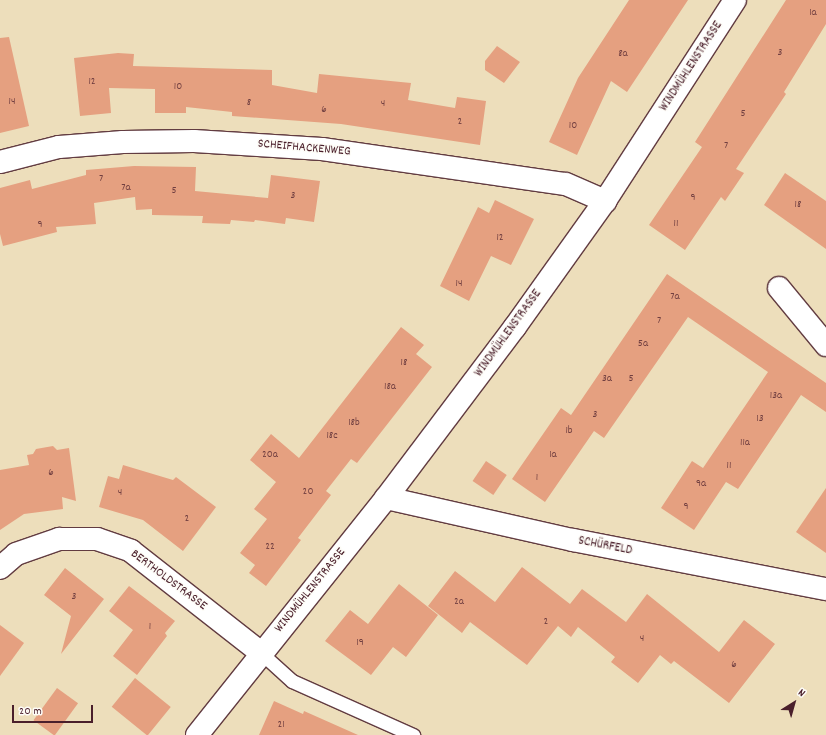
<!DOCTYPE html>
<meta charset="utf-8">
<style>
body{margin:0}
#map{position:relative;width:826px;height:735px;overflow:hidden;background:#eddebb;font-family:Dekko,sans-serif}
div>[style]{position:absolute}
[style*='--x']{left:calc(var(--x)*1px);top:calc(var(--y)*1px);width:calc(var(--w)*1px);rotate:calc(var(--a)*1deg)}
.building>*{inset:0;background:#e5a080;transform-origin:0 0}
.roads{filter:drop-shadow(1px 0 #623c41) drop-shadow(-1px 0 #623c41) drop-shadow(0 1px #623c41) drop-shadow(0 -1px #623c41)}
.lane>*{height:13px;margin:-6.5px;padding:0 6.5px;transform-origin:6.5px;border-radius:6.5px;background:#fff}
.street>*{height:22px;margin:-11px;padding:0 11px;transform-origin:11px;border-radius:11px;background:#fff}
span{translate:-50% -50%;white-space:nowrap;text-align:center;line-height:1.15;-webkit-text-stroke:3px #fdfcf7;paint-order:stroke}
.number-label{font-size:11px;color:#713f40}
.number-label span{-webkit-text-stroke-width:0}
.street-label{font-size:13px;color:#4a1f2b}
.north{position:absolute;left:774px;top:683px;width:40px;height:40px;-webkit-text-stroke:3px #fdfcf7;paint-order:stroke;rotate:37deg;font-size:11px;font-weight:700;line-height:16px;text-align:center;color:#4a1f2b}
.north::after{content:'';display:block;margin:auto;width:14px;height:18px;background:#4a1f2b;clip-path:polygon(50% 0,100% 100%,50% 72%,0 100%)}
.scale{position:absolute;left:12px;top:705px;width:81px;height:18px;box-sizing:border-box;border:2px solid #4a1f2b;border-top:0;padding-left:5px;font-size:12px;line-height:14px;white-space:nowrap;color:#4a1f2b;-webkit-text-stroke:3px #fdfcf7;paint-order:stroke}
</style>
<div id="map">
<div class="building">
<div style="clip-path:polygon(629px 0,688px 0,627px 92px,611px 81px,577px 155px,549px 142px,578px 78px)"></div>
<div style="clip-path:polygon(786px 0,826px 0,826px 24px,784px 92px,786px 94px,736px 169px,744px 173px,725px 201px,721px 197px,685px 250px,649px 225px,702px 147px,695px 142px)"></div>
<div style="clip-path:polygon(9px 37px,29px 126px,0 133px,0 38px)"></div>
<div style="clip-path:polygon(497px 46px,520px 62px,504px 83px,485px 70px,485px 61px)"></div>
<div style="clip-path:polygon(118px 53px,134px 54px,133px 66px,272px 70px,272px 85px,317px 93px,319px 74px,411px 83px,408px 100px,455px 108px,457px 97px,486px 101px,480px 145px,341px 124px,232px 116px,232px 112px,186px 107px,186px 113px,155px 113px,155px 89px,109px 88px,111px 113px,80px 116px,74px 58px)"></div>
<div style="clip-path:polygon(134px 166px,196px 167px,195px 191px,268px 198px,271px 175px,320px 181px,314px 222px,286px 218px,285px 224px,255px 220px,254px 222px,231px 220px,230px 224px,202px 223px,203px 216px,152px 215px,152px 209px,136px 210px,135px 197px,94px 203px,96px 224px,56px 227px,57px 232px,3px 246px,0 234px,0 188px,30px 180px,32px 189px,86px 175px,86px 170px)"></div>
<div style="clip-path:polygon(785px 173px,826px 201px,826px 249px,764px 205px)"></div>
<div style="clip-path:polygon(495px 200px,534px 219px,511px 265px,491px 256px,469px 301px,440px 286px,478px 207px,489px 213px)"></div>
<div style="clip-path:polygon(667px 274px,826px 383px,826px 412px,801px 395px,738px 489px,726px 482px,694px 530px,661px 508px,692px 461px,703px 468px,768px 372px,688px 317px,604px 438px,594px 431px,545px 502px,512px 479px,561px 408px,571px 415px)"></div>
<div style="clip-path:polygon(401px 327px,424px 345px,416px 354px,432px 367px,357px 463px,351px 459px,326px 491px,331px 495px,298px 538px,301px 540px,266px 586px,249px 573px,255px 565px,240px 553px,267px 519px,254px 509px,276px 482px,250px 460px,271px 434px,299px 458px)"></div>
<div style="clip-path:polygon(53px 446px,57px 450px,69px 448px,76px 501px,62px 497px,63px 509px,24px 514px,0 530px,0 470px,29px 465px,27px 455px,33px 454px,36px 449px)"></div>
<div style="left:486px;top:461px;width:25px;height:24px;rotate:34deg"></div>
<div style="clip-path:polygon(123px 465px,173px 480px,176px 477px,216px 507px,183px 551px,143px 520px,99px 507px,108px 476px,119px 479px)"></div>
<div style="clip-path:polygon(826px 488px,826px 553px,796px 532px)"></div>
<div style="clip-path:polygon(522px 567px,570px 604px,582px 589px,626px 622px,647px 594px,719px 652px,744px 620px,775px 644px,729px 703px,674px 661px,671px 664px,660px 655px,638px 683px,611px 662px,615px 657px,578px 627px,571px 637px,558px 626px,527px 665px,470px 622px,462px 633px,428px 606px,455px 571px,495px 602px)"></div>
<div style="clip-path:polygon(65px 568px,104px 599px,61px 654px,71px 616px,44px 595px)"></div>
<div style="clip-path:polygon(399px 584px,438px 615px,406px 657px,393px 647px,371px 675px,325px 641px,350px 610px,368px 624px)"></div>
<div style="clip-path:polygon(129px 586px,175px 621px,165px 633px,167px 636px,137px 675px,113px 656px,133px 630px,109px 611px)"></div>
<div style="clip-path:polygon(0 625px,24px 643px,0 676px)"></div>
<div style="left:135px;top:678px;width:46px;height:37px;rotate:39deg"></div>
<div style="left:57px;top:688px;width:26px;height:40px;rotate:36deg"></div>
<div style="clip-path:polygon(274px 701px,303px 714px,304px 711px,358px 735px,259px 735px)"></div>
</div>
<div class="roads">
<div class="lane">
<div style="--x:260;--y:652;--w:43;--a:42.2"></div>
<div style="--x:292;--y:681;--w:133;--a:24.1"></div>
</div>
<div class="street">
<div style="--x:0;--y:162;--w:61;--a:-14.3"></div>
<div style="--x:59;--y:147;--w:64;--a:-4.5"></div>
<div style="--x:123;--y:142;--w:71;--a:-0.8"></div>
<div style="--x:194;--y:141;--w:128;--a:3.6"></div>
<div style="--x:322;--y:149;--w:246;--a:8.2"></div>
<div style="--x:566;--y:184;--w:43;--a:23.6"></div>
<div style="--x:779;--y:288;--w:74;--a:50.5"></div>
<div style="--x:386;--y:498;--w:192;--a:12.7"></div>
<div style="--x:573;--y:540;--w:258;--a:11"></div>
<div style="--x:0;--y:568;--w:21;--a:-41"></div>
<div style="--x:16;--y:554;--w:46;--a:-19.2"></div>
<div style="--x:59;--y:539;--w:38;--a:0"></div>
<div style="--x:97;--y:539;--w:36;--a:19"></div>
<div style="--x:131;--y:551;--w:164;--a:38.1"></div>
<div style="--x:197;--y:735;--w:303;--a:-51.4"></div>
<div style="--x:386;--y:498;--w:214;--a:-53"></div>
<div style="--x:515;--y:327;--w:155;--a:-54.5"></div>
<div style="--x:605;--y:201;--w:239;--a:-57.1"></div>
</div>
</div>
<div class="number-label">
<span style="left:813px;top:13px">1a</span>
<span style="left:780px;top:53px">3</span>
<span style="left:623px;top:54px">8a</span>
<span style="left:92px;top:82px">12</span>
<span style="left:178px;top:87px">10</span>
<span style="left:12px;top:102px">14</span>
<span style="left:249px;top:103px">8</span>
<span style="left:383px;top:104px">4</span>
<span style="left:324px;top:110px">6</span>
<span style="left:743px;top:114px">5</span>
<span style="left:460px;top:122px">2</span>
<span style="left:573px;top:126px">10</span>
<span style="left:726px;top:146px">7</span>
<span style="left:101px;top:179px">7</span>
<span style="left:126px;top:188px">7a</span>
<span style="left:174px;top:191px">5</span>
<span style="left:293px;top:196px">3</span>
<span style="left:693px;top:198px">9</span>
<span style="left:798px;top:205px">18</span>
<span style="left:676px;top:224px">11</span>
<span style="left:40px;top:225px">9</span>
<span style="left:500px;top:238px">12</span>
<span style="left:459px;top:284px">14</span>
<span style="left:675px;top:297px">7a</span>
<span style="left:659px;top:321px">7</span>
<span style="left:643px;top:344px">5a</span>
<span style="left:404px;top:363px">18</span>
<span style="left:607px;top:379px">3a</span>
<span style="left:631px;top:379px">5</span>
<span style="left:390px;top:387px">18a</span>
<span style="left:776px;top:396px">13a</span>
<span style="left:595px;top:415px">3</span>
<span style="left:760px;top:419px">13</span>
<span style="left:354px;top:423px">18b</span>
<span style="left:569px;top:431px">1b</span>
<span style="left:332px;top:436px">18c</span>
<span style="left:745px;top:443px">11a</span>
<span style="left:270px;top:455px">20a</span>
<span style="left:553px;top:455px">1a</span>
<span style="left:729px;top:466px">11</span>
<span style="left:51px;top:473px">6</span>
<span style="left:537px;top:478px">1</span>
<span style="left:701px;top:484px">9a</span>
<span style="left:308px;top:492px">20</span>
<span style="left:120px;top:493px">4</span>
<span style="left:686px;top:507px">9</span>
<span style="left:187px;top:519px">2</span>
<span style="left:270px;top:547px">22</span>
<span style="left:74px;top:597px">3</span>
<span style="left:459px;top:602px">2a</span>
<span style="left:546px;top:622px">2</span>
<span style="left:150px;top:627px">1</span>
<span style="left:642px;top:639px">4</span>
<span style="left:360px;top:643px">19</span>
<span style="left:734px;top:665px">6</span>
<span style="left:281px;top:725px">21</span>
</div>
<div class="street-label">
<span style="left:692px;top:67px;rotate:-57deg">WINDMÜHLENSTRASSE</span>
<span style="left:304px;top:149px;rotate:5deg">SCHEIFHACKENWEG</span>
<span style="left:509px;top:334px;rotate:-54deg">WINDMÜHLENSTRASSE</span>
<span style="left:605px;top:547px;rotate:11deg">SCHÜRFELD</span>
<span style="left:168px;top:581px;rotate:37deg">BERTHOLDSTRASSE</span>
<span style="left:311px;top:591px;rotate:-51deg">WINDMÜHLENSTRASSE</span>
</div>
<div class="north">N</div>
<div class="scale">20 m</div>
</div>
